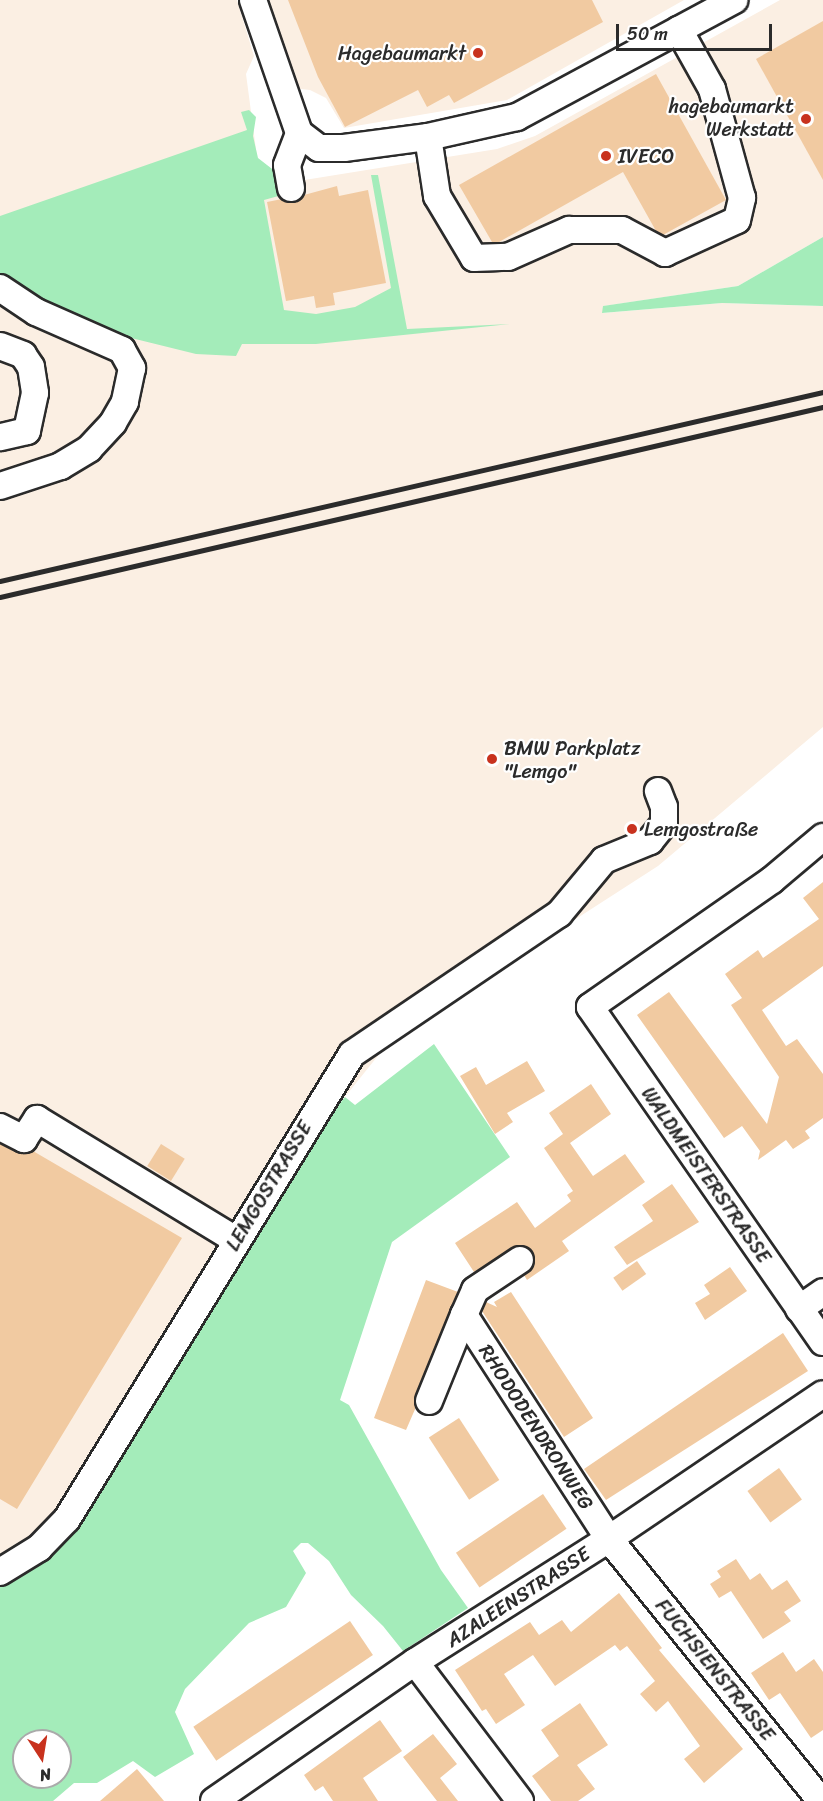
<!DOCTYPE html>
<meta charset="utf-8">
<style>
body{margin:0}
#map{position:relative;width:823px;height:1801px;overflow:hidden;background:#fff;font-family:Sriracha,sans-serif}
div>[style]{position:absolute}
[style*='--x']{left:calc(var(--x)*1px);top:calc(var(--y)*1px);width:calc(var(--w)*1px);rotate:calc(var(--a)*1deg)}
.built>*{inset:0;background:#fbefe3}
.green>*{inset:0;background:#a4ecba}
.building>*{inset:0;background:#f1caa1;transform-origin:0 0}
.roads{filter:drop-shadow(2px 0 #2b2b2b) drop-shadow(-2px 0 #2b2b2b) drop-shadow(0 2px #2b2b2b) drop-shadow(0 -2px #2b2b2b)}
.minor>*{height:26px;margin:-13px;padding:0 13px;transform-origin:13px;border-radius:13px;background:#fff}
.rail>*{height:4.5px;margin:-2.25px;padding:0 2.25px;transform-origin:2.25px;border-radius:2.25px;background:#2b2b2b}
.dots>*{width:16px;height:16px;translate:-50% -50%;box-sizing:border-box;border:3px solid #fff;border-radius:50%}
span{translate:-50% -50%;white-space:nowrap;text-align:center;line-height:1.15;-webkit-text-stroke:4.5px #fff;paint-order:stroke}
.poi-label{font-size:20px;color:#2b2b2b}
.right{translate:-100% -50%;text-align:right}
.left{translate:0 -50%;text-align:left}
.street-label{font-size:20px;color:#2b2b2b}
.north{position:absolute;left:12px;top:1729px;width:60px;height:60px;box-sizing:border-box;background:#fff;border:2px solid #aaa;border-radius:50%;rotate:168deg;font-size:16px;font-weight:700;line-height:24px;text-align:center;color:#2b2b2b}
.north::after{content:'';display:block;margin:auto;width:21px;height:27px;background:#c8321e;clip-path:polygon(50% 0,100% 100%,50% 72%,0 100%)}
.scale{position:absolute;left:616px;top:24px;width:156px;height:27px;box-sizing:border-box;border:3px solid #2b2b2b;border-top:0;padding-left:8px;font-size:18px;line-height:21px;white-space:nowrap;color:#2b2b2b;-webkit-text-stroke:4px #fff;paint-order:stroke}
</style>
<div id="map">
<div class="built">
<div style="clip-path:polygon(0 0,237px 0,254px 56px,246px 74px,261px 187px,497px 149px,535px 136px,780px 0,823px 0,823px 237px,738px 286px,604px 306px,603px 313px,722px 303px,823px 306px,823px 727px,658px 866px,393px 1037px,316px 1133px,78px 1529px,48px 1559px,0 1583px)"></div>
<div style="clip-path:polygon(263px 0,684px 0,507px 100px,344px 128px,326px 98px,310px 90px,292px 88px)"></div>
</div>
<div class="green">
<div style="clip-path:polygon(249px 110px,256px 117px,253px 136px,258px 158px,276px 172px,282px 195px,264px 200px,284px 310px,316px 314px,355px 307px,391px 288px,371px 175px,378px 175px,407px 329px,511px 324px,316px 344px,242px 344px,236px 356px,196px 354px,107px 332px,0 278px,0 216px,247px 130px,241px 112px)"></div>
<div style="clip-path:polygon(823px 237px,823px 306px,722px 303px,602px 313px,603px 306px,738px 286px)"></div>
<div style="clip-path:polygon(evenodd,434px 1044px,510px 1157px,392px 1242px,340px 1400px,349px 1405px,441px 1570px,468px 1608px,403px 1651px,383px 1626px,351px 1595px,329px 1561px,308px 1543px,301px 1543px,293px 1551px,306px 1573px,286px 1607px,249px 1623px,185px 1689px,175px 1712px,194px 1754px,155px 1777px,133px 1761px,97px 1783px,74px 1783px,53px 1801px,0 1801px,0 1583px,48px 1559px,78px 1529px,316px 1133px,345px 1097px,355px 1105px,434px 1044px,24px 1741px,60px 1741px,60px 1777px,24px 1777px,24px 1741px)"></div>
</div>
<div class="building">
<div style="clip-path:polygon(288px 0,592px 0,603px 22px,454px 103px,449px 95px,427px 107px,418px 90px,345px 127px,318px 77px)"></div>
<div style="clip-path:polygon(823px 21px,823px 180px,756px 59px)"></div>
<div style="clip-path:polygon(656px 74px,726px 200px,663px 235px,656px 231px,623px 172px,499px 242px,492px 242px,459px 185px)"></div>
<div style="clip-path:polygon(337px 186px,339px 196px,368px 190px,386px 283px,333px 293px,335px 305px,316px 308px,314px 296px,286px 301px,267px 202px,282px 199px,294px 203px,304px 195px)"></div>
<div style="clip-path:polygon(823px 882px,823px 966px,762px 1010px,786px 1046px,797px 1039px,823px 1074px,823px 1118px,805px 1131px,810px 1138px,793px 1149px,786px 1140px,758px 1160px,760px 1151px,742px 1126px,724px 1138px,637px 1015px,669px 992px,767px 1124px,779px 1077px,731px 1005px,742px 998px,725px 974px,758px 950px,763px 958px,819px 919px,803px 898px)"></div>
<div style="clip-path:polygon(527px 1061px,545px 1091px,507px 1113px,513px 1122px,495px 1134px,460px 1076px,476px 1067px,486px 1085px)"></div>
<div style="clip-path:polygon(591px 1084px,611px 1114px,570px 1143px,593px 1176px,625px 1154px,645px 1182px,562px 1241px,569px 1251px,527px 1280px,524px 1275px,533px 1267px,535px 1258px,527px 1247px,520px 1245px,474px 1272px,455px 1243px,517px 1202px,535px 1228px,571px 1201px,567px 1195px,573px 1191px,544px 1148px,563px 1134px,549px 1113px)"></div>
<div style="clip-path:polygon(0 1144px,24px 1154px,33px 1151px,182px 1238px,17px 1509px,0 1499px)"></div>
<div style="left:161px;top:1144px;width:28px;height:26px;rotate:32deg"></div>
<div style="clip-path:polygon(672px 1184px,699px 1222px,627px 1265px,614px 1247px,653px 1221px,642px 1205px)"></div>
<div style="left:637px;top:1261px;width:16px;height:29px;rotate:55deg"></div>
<div style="clip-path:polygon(730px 1267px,747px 1291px,705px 1320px,695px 1303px,710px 1294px,704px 1285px)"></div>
<div style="clip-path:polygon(426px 1280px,458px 1292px,415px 1395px,416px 1407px,406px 1430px,374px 1418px)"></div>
<div style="clip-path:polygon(511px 1292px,593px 1418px,564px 1437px,482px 1311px,486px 1302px,497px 1307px,494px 1302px)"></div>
<div style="clip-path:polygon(783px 1333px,808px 1371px,606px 1500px,584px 1469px)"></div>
<div style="left:459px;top:1418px;width:74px;height:36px;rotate:57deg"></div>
<div style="left:779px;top:1468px;width:39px;height:39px;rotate:54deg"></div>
<div style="left:543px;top:1494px;width:42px;height:105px;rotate:56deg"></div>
<div style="clip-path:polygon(736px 1559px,750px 1580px,760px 1573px,772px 1590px,787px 1580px,801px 1601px,784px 1612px,791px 1621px,763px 1639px,731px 1591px,719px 1598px,710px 1584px,721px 1577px,717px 1571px)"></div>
<div style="clip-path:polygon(619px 1593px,662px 1648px,659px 1650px,743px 1749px,704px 1783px,684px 1759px,700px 1746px,668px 1701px,656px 1712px,640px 1694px,655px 1681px,627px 1646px,620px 1651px,615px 1645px,555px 1686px,533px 1655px,504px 1674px,525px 1705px,496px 1724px,486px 1709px,482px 1711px,455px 1670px,530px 1622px,539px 1635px,562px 1620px,571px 1632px)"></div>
<div style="left:350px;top:1621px;width:41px;height:189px;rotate:56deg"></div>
<div style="clip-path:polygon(783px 1652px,796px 1672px,814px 1659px,823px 1672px,823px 1730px,811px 1738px,780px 1693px,769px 1700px,751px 1673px)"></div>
<div style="clip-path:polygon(580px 1703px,608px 1745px,577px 1765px,595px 1789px,578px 1801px,551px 1801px,532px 1776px,559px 1756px,541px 1730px)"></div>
<div style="clip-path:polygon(380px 1720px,402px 1751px,363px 1778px,378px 1801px,333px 1801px,323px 1786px,315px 1791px,304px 1775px)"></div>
<div style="clip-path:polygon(433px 1734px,457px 1764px,440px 1778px,458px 1801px,437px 1801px,403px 1757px)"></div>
<div style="clip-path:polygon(137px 1769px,164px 1801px,100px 1801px)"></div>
</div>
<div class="roads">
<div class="minor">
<div style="--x:253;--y:0;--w:141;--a:70.9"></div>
<div style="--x:299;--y:133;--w:25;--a:37"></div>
<div style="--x:319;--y:148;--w:25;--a:0"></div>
<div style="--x:344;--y:148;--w:85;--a:-7.5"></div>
<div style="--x:428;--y:137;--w:91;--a:-12.7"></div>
<div style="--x:517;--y:117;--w:247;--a:-28.3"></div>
<div style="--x:428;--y:137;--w:60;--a:81.3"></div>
<div style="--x:437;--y:196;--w:72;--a:59.2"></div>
<div style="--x:474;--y:258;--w:34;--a:-2"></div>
<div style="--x:508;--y:257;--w:67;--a:-23.9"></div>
<div style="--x:569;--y:230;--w:53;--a:0"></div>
<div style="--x:622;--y:230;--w:49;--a:28.1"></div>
<div style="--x:665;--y:253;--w:79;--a:-24.6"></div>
<div style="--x:737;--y:220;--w:23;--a:-77"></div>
<div style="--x:742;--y:198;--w:113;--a:-105.4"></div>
<div style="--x:712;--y:89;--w:68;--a:-119.2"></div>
<div style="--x:291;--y:188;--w:23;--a:-100"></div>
<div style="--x:287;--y:165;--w:34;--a:-69"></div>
<div style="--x:0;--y:288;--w:43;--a:33.7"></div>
<div style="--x:36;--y:312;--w:94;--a:23.8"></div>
<div style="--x:122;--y:350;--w:21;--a:61"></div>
<div style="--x:132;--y:368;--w:35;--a:102"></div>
<div style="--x:125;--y:402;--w:24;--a:120"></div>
<div style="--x:113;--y:423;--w:35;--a:133"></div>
<div style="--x:89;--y:449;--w:33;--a:149"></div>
<div style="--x:61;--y:466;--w:64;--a:161.8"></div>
<div style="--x:0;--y:346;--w:25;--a:21"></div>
<div style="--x:23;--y:355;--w:14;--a:56"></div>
<div style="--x:31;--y:367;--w:26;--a:81"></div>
<div style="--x:35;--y:393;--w:39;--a:102"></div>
<div style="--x:27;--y:431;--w:28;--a:167"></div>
<div style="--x:823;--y:837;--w:67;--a:139.9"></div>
<div style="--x:772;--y:880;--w:222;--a:145.1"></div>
<div style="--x:590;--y:1007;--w:408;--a:55.2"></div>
<div style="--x:0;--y:1127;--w:27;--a:27"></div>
<div style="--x:24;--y:1139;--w:24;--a:-57"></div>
<div style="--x:37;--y:1119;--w:233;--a:31.3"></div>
<div style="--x:799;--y:1309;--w:29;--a:-35"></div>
<div style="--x:464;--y:1315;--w:27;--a:-66"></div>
<div style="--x:475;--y:1290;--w:54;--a:-33.7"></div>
<div style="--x:429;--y:1401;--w:93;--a:-67.9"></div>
<div style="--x:464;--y:1315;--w:267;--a:57.1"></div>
<div style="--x:609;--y:1539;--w:337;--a:51"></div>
<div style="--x:0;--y:1572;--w:46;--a:-31.6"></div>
<div style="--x:39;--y:1548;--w:40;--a:-46"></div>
<div style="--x:67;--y:1519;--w:545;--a:-58.5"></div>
<div style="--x:352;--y:1054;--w:250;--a:-34.1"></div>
<div style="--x:559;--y:914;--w:70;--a:-50.2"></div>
<div style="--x:604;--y:860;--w:50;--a:-22.4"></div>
<div style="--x:650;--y:841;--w:22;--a:-51"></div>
<div style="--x:664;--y:824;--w:17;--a:-90"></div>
<div style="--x:664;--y:807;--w:17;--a:-111"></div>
<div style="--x:415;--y:1662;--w:174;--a:52.9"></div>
<div style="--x:214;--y:1801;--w:244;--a:-34.7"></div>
<div style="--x:415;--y:1662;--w:230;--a:-32.4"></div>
<div style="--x:609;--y:1539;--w:258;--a:-34.1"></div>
</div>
</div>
<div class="rail">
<div style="--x:0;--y:581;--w:844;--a:-12.93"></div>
<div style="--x:0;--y:597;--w:845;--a:-13"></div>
</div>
<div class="dots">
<div style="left:478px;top:53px;background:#c8321e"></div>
<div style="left:806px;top:119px;background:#c8321e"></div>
<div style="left:606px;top:156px;background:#c8321e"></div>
<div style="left:492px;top:759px;background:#c8321e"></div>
<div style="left:632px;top:829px;background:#c8321e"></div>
</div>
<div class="poi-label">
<span class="right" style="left:466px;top:53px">Hagebaumarkt</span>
<span class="right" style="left:794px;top:118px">hagebaumarkt<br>Werkstatt</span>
<span class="left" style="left:618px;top:156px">IVECO</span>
<span class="left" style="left:504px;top:760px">BMW Parkplatz<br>"Lemgo"</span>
<span class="left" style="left:644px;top:829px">Lemgostraße</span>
</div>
<div class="street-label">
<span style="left:706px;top:1175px;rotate:55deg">WALDMEISTERSTRASSE</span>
<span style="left:269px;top:1186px;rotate:-59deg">LEMGOSTRASSE</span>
<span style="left:536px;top:1427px;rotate:57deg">RHODODENDRONWEG</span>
<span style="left:518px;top:1597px;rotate:-33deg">AZALEENSTRASSE</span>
<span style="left:715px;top:1670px;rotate:51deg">FUCHSIENSTRASSE</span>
</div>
<div class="north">N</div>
<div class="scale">50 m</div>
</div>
